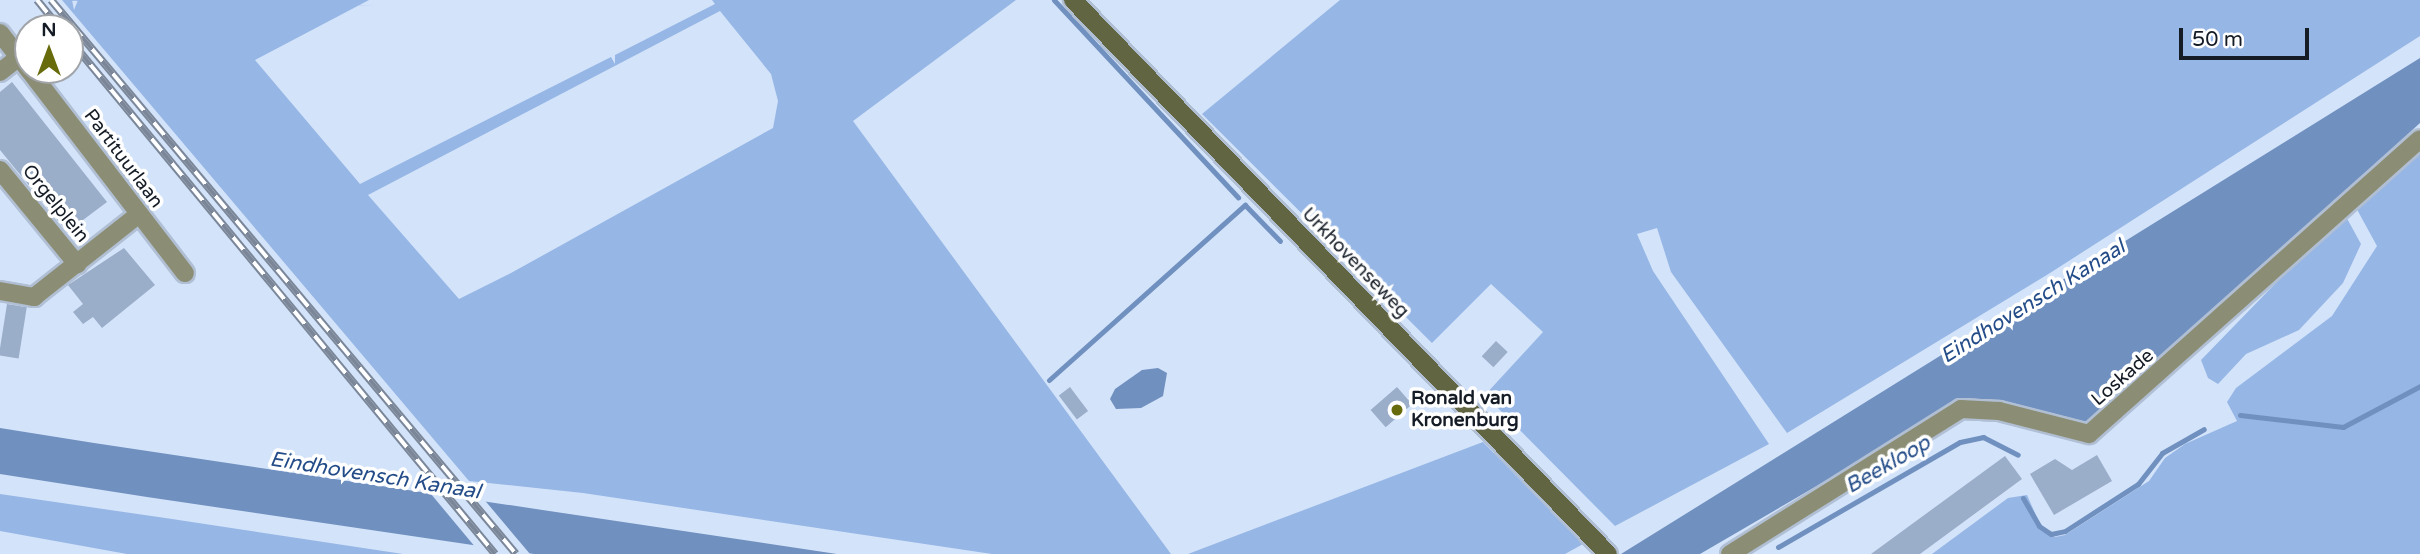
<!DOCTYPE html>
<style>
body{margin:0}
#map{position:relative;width:2420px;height:554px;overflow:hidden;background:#d3e3fa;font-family:"Varela Round",sans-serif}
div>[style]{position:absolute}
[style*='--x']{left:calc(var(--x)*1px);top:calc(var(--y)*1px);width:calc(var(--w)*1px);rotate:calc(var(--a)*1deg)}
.green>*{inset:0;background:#96b6e5}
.water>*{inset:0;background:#7090bf}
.pier>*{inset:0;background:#d3e3fa}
.stream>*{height:5px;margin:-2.5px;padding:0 2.5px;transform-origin:2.5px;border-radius:2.5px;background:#7090bf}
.building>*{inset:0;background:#9aadc9;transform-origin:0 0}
.roads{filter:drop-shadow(2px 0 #b1bfd4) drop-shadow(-2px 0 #b1bfd4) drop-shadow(0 2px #b1bfd4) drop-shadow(0 -2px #b1bfd4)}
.street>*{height:18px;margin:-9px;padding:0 9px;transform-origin:9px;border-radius:9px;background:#8b8e75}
.secondary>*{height:18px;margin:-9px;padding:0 9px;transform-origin:9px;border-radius:9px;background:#626541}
.rail>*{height:8px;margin-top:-4px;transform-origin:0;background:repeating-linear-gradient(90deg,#fff 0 16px,#7b8798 0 32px);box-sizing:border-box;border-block:2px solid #7b8798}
.dots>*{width:19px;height:19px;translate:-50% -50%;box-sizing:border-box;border:4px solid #fff;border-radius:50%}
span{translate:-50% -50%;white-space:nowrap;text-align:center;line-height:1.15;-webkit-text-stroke:7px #fff;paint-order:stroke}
.street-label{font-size:19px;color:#151c26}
.poi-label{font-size:19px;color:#151c26;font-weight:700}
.left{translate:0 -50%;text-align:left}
.water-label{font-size:21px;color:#234c88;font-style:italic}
.north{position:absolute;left:14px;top:14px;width:70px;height:70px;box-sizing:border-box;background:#fff;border:2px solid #a1a4a8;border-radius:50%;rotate:0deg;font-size:19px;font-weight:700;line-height:28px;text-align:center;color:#151c26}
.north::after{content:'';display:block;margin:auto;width:24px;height:32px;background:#676b0c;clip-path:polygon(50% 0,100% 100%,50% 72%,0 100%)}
.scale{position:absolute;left:2179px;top:28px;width:130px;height:32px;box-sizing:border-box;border:4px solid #151c26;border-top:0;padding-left:9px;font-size:21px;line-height:24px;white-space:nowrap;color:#151c26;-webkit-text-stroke:5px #fff;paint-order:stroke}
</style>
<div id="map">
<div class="green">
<div style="clip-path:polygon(evenodd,62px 0,72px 0,74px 10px,78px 0,369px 0,255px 60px,360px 184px,611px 57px,615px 64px,615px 55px,715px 4px,712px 0,1016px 0,853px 121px,1171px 554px,992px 554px,583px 493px,469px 481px,62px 0,720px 11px,771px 74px,778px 101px,773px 128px,511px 273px,459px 299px,368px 195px,720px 11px)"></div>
<div style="clip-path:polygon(1340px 0,2420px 0,2420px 36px,2050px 273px,1787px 433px,1671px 272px,1657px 228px,1637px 234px,1653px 271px,1769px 444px,1615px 526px,1485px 395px,1543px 332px,1491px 284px,1432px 343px,1202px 114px)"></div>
<div style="clip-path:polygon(2420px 150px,2420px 554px,1932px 554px,2008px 498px,2027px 495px,2043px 531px,2055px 537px,2065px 535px,2149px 481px,2165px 458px,2185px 444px,2237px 421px,2227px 402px,2236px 388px,2332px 316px,2377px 246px,2354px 204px)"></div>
<div style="clip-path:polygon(2344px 213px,2361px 244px,2343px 283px,2299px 330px,2246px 354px,2218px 384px,2208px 378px,2201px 360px)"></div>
<div style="clip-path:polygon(1483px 442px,1583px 544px,1565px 554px,1188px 554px)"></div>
<div style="clip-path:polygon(0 494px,172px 519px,403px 554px,127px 554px,0 531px)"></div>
</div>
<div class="water">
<div style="clip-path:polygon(2420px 58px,2420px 123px,2088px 426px,1968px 398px,1700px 554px,1621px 554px)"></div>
<div style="clip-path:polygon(1158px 368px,1167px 373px,1163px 396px,1141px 408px,1116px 409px,1110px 399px,1115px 389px,1142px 370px)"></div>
<div style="clip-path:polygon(0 428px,94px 443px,837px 554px,534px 554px,147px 497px,0 474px)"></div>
</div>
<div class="pier">
<div style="clip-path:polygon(426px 488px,482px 497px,530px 554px,476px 548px)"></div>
</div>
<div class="stream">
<div style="--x:1054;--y:0;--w:270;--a:47"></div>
<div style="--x:1049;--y:380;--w:263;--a:-41.8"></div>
<div style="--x:1245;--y:205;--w:50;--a:45.8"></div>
<div style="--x:2240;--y:415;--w:104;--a:6.6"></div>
<div style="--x:2343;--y:427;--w:87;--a:-28"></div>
<div style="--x:2023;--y:498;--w:32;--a:60"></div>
<div style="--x:2039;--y:526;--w:14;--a:34"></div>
<div style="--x:2051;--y:534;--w:14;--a:-12"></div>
<div style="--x:2065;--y:531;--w:87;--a:-32.8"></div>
<div style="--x:2138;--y:484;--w:39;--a:-52"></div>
<div style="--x:2162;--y:453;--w:48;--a:-29.7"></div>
<div style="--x:1778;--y:547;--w:210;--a:-30"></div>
<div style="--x:1960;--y:442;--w:24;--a:-12"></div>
<div style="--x:1983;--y:437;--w:39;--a:27"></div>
</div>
<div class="building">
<div style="clip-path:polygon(12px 82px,107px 202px,67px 232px,0 150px,0 92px)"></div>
<div style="clip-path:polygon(124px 248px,155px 285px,102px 328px,93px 317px,83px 324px,73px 312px,83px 304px,68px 285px)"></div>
<div style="left:7px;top:304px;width:20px;height:52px;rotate:9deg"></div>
<div style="left:1496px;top:341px;width:16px;height:21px;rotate:43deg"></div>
<div style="left:1070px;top:387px;width:30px;height:14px;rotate:53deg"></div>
<div style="left:1397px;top:387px;width:23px;height:35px;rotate:49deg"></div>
<div style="clip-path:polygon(2097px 455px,2112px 481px,2054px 515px,2030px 474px,2055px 459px,2072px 470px)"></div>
<div style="clip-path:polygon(2005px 456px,2022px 479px,1920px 554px,1871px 554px)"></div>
</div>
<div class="roads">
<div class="street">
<div style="--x:0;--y:33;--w:46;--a:52.1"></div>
<div style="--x:29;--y:70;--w:256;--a:52.5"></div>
<div style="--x:0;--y:72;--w:24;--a:-38"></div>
<div style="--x:0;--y:170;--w:122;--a:50.7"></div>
<div style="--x:0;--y:291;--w:35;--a:10"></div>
<div style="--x:34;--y:297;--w:134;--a:-38.3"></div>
<div style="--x:1730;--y:554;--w:273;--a:-32.1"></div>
<div style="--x:1961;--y:409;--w:38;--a:3"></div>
<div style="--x:1999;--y:411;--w:93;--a:14.3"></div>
<div style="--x:2089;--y:434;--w:443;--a:-41.7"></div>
</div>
<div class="secondary">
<div style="--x:1073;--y:0;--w:770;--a:46"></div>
</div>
</div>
<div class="rail">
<div style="--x:37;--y:0;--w:28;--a:51"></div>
<div style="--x:51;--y:0;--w:723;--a:49.99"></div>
<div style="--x:70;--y:40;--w:667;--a:50.41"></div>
</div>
<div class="dots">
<div style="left:1397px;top:410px;background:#676b0c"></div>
</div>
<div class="street-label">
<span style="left:123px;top:159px;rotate:53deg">Partituurlaan</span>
<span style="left:55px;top:204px;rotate:51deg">Orgelplein</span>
<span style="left:1355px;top:263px;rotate:46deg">Urkhovenseweg</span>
<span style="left:2123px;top:378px;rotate:-41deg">Loskade</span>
</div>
<div class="poi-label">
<span class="left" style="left:1411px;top:410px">Ronald van<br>Kronenburg</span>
</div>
<div class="water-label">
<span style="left:2033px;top:302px;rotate:-32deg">Eindhovensch Kanaal</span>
<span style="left:1888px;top:465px;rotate:-30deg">Beekloop</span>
<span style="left:375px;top:476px;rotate:9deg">Eindhovensch Kanaal</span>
</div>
<div class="north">N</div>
<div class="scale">50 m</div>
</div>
